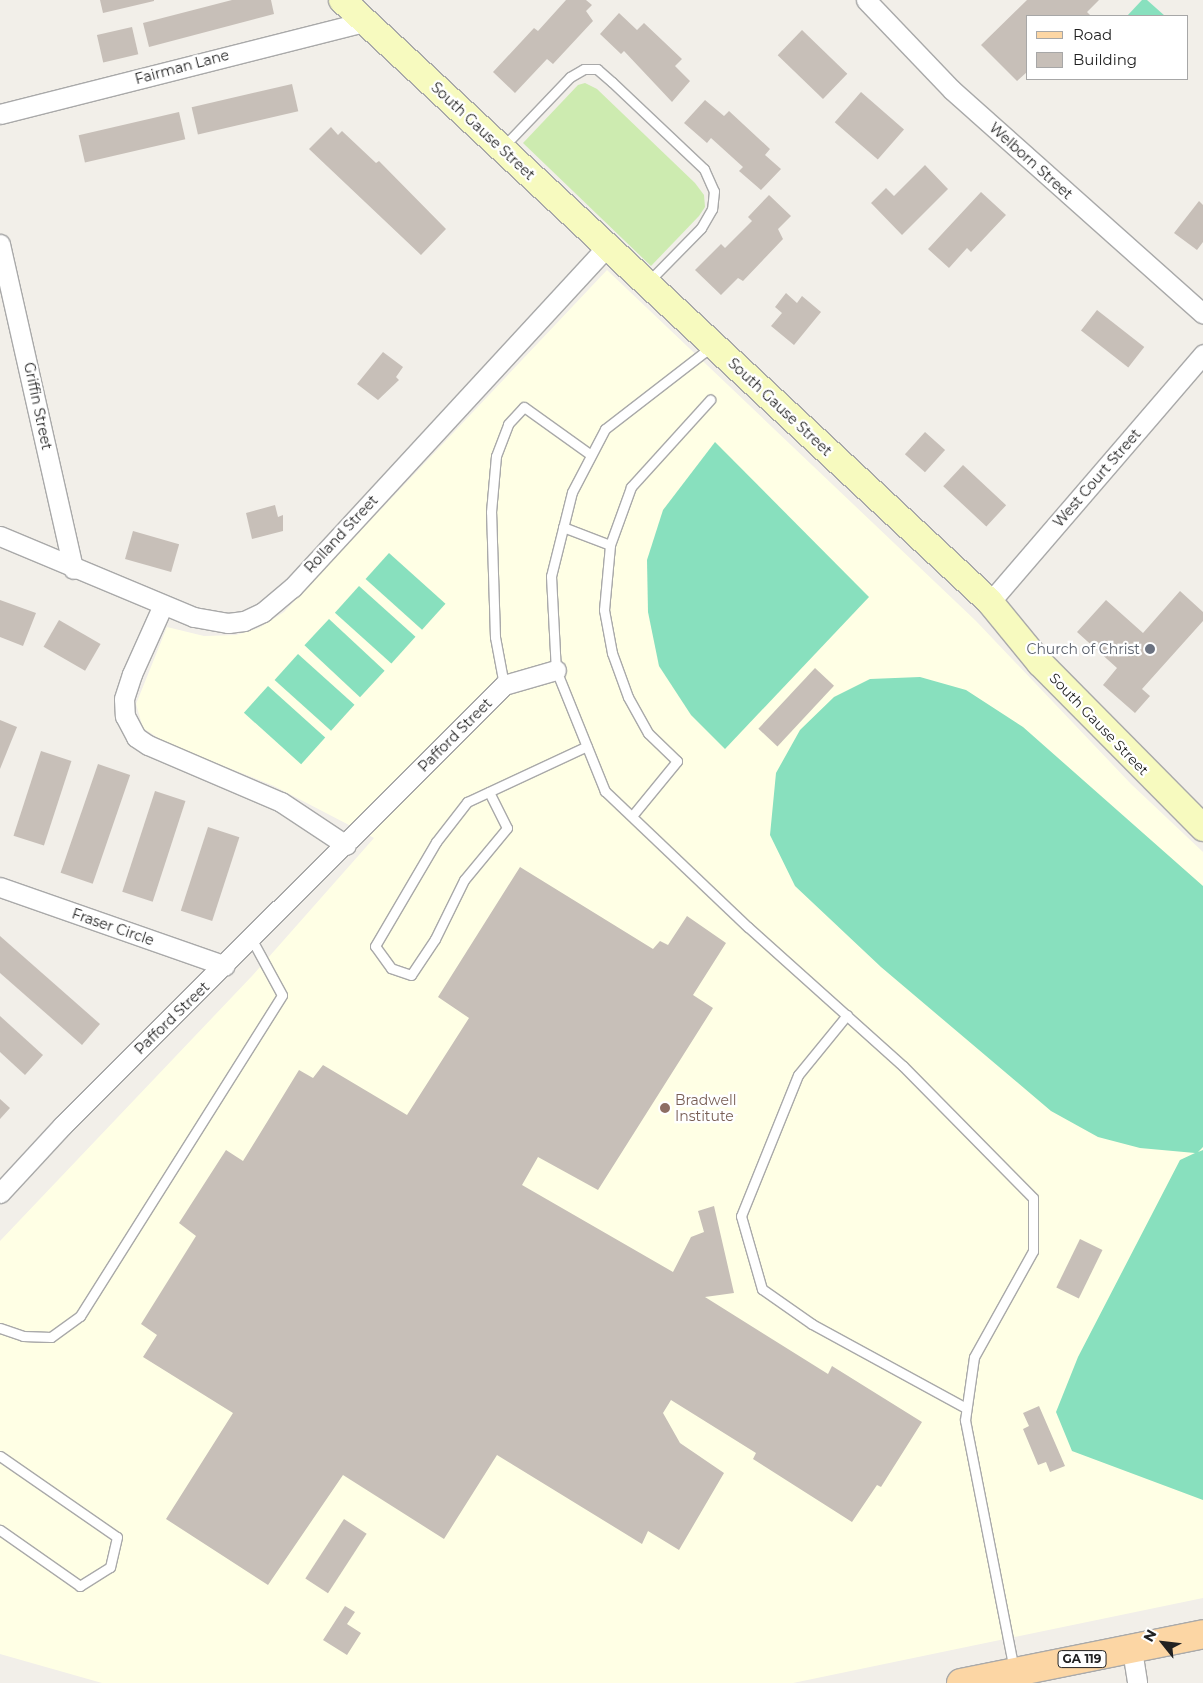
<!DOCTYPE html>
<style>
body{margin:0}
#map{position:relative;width:1203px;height:1683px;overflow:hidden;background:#f2efe9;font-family:Montserrat,sans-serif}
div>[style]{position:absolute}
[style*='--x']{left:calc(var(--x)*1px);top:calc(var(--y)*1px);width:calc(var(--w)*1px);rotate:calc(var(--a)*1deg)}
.education>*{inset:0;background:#ffffe5}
.grass>*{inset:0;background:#cdebb0}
.pitch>*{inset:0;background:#88e0be;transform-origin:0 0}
.building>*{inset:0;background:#c7bfb8;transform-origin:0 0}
.roads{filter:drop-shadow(1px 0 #a9a9a9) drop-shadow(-1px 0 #a9a9a9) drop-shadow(0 1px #a9a9a9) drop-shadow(0 -1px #a9a9a9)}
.lane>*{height:9px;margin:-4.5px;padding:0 4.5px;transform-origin:4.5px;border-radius:4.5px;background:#fff}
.street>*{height:19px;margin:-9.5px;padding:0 9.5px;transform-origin:9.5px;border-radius:9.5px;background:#fff}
.secondary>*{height:26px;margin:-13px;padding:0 13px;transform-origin:13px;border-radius:13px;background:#f7fabf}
.primary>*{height:28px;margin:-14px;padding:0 14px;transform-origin:14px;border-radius:14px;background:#fcd6a4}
.dots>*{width:14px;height:14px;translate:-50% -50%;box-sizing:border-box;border:2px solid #fff;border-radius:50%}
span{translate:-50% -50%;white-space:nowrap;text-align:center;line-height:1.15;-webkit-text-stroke:4.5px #fff;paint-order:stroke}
.shield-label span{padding:1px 4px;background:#fff;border:1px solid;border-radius:4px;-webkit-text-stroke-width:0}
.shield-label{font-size:12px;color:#222;font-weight:700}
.street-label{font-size:14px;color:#222}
.worship-label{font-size:14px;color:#5b616d}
.right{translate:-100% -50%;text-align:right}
.education-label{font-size:14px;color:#785e54}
.left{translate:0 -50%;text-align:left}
.legend{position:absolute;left:1026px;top:15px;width:162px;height:65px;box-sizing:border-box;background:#fff;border:1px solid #a7a7a7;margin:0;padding:6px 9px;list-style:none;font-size:15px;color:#222}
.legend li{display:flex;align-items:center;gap:10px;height:25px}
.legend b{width:25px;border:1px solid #a7a7a7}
.north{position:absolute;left:1138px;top:1618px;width:50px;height:50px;-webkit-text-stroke:4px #fff;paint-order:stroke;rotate:299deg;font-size:14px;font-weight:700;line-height:20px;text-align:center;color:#222}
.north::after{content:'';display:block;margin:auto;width:18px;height:22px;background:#222;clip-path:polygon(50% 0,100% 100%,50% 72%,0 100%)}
</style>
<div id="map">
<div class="education">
<div style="clip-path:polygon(607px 270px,976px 621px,1131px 784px,1203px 852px,1203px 1598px,793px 1683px,102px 1683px,0 1654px,0 1241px,252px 976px,374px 838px,274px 786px,166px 743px,143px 728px,136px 704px,167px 627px,204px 636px,236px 635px,259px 628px,284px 612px)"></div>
</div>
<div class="grass">
<div style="clip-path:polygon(585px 83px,597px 89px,695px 183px,704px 195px,705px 207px,699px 216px,651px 266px,523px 143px,578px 85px)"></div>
</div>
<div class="pitch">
<div style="clip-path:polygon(1142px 0,1147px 0,1165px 16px,1127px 16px)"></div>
<div style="clip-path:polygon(715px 442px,869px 597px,725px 749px,691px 715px,659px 666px,648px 612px,647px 560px,663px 510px)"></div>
<div style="left:389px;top:553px;width:76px;height:35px;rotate:42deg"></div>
<div style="left:359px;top:586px;width:76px;height:36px;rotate:42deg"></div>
<div style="left:329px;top:619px;width:76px;height:36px;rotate:43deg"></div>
<div style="left:298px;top:654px;width:76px;height:35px;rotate:42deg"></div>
<div style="clip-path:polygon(920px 677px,966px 690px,1023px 727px,1203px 886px,1203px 1147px,1198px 1152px,1203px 1150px,1203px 1500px,1072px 1451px,1056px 1412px,1078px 1357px,1180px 1160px,1195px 1153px,1140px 1148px,1098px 1137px,1051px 1111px,881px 967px,795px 886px,770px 835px,776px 773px,800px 730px,834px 697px,870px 679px)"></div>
<div style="left:268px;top:686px;width:77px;height:36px;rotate:42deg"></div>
</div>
<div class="building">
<div style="clip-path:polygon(100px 0,154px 0,154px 1px,103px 13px)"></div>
<div style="clip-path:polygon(232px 0,271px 0,274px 14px,149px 47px,143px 23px)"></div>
<div style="clip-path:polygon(566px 0,586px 0,592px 5px,586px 11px,593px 21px,553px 64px,547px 59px,515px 93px,493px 72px,534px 28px,538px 31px)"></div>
<div style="clip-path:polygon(1027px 0,1099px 0,1087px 12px,1091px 16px,1027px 16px,1027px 72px,1017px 81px,981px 45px)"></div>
<div style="clip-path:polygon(619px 13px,637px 30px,644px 23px,682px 59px,675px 66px,690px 81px,672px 102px,624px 51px,621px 54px,600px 34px)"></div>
<div style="left:132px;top:27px;width:28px;height:36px;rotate:77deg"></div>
<div style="left:802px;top:30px;width:63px;height:35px;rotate:44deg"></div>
<div style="left:292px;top:84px;width:28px;height:103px;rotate:77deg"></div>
<div style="left:861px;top:92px;width:57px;height:40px;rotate:41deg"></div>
<div style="clip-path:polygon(705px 100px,724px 116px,729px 111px,770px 149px,765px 155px,781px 169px,761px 190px,739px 171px,743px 167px,711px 138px,707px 143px,684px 123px)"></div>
<div style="left:179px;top:112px;width:28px;height:103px;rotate:77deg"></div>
<div style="clip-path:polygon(331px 127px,338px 135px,342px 131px,376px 163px,379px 161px,446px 229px,421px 255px,309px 149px)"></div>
<div style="clip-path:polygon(925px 165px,948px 189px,902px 235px,871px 203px,886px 188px,894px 196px)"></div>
<div style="clip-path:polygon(981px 192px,1006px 215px,971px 252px,967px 248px,949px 268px,928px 249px)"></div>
<div style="clip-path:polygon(769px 195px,791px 216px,778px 229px,783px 239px,743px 281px,738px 278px,721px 295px,695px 270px,721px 244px,725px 248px,752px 221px,748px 217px)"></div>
<div style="clip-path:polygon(1199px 201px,1203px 205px,1203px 242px,1197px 250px,1174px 233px)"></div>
<div style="clip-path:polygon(786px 293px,797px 303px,802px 296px,821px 312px,794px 345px,771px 326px,782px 313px,775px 307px)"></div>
<div style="left:1097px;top:310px;width:60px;height:26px;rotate:38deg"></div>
<div style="clip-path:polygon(383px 352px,403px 367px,396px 377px,399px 380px,378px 400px,357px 384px)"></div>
<div style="left:925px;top:432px;width:27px;height:30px;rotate:42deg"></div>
<div style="left:963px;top:465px;width:59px;height:29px;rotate:43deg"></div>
<div style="clip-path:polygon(275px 505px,278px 517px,283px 515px,283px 531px,252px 539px,246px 513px)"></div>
<div style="left:133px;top:531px;width:48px;height:29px;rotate:16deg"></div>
<div style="clip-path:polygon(1180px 591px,1203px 612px,1203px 621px,1142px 689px,1150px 696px,1135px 713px,1103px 685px,1117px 668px,1077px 632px,1106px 600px,1143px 633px)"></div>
<div style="clip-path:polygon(0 600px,36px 613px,23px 646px,0 637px)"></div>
<div style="left:59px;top:620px;width:48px;height:31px;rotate:30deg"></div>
<div style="left:815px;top:668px;width:26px;height:83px;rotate:43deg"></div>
<div style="clip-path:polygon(0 720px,17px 727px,0 769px)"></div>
<div style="left:41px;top:751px;width:32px;height:89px;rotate:18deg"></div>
<div style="left:98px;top:764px;width:34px;height:115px;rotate:19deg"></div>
<div style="left:155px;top:791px;width:32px;height:106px;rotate:18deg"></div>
<div style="left:208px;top:827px;width:33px;height:88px;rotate:18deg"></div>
<div style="clip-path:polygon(520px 867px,653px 949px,660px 941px,668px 945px,687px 916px,726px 943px,693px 995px,713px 1008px,598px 1190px,538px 1157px,522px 1185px,673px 1272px,691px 1237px,704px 1232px,698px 1211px,714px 1206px,734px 1293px,705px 1297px,828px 1374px,832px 1366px,922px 1422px,881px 1487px,877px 1485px,852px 1522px,753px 1459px,756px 1453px,671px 1400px,663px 1413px,680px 1443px,724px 1473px,679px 1550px,648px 1531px,642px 1544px,497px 1455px,444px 1539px,343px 1475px,268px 1585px,166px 1519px,233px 1413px,143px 1357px,157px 1335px,141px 1324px,196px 1236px,179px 1223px,226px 1150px,243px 1161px,299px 1070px,313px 1078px,323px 1065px,407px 1115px,469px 1018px,438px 997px)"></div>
<div style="clip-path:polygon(0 936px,100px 1024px,82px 1045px,0 973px)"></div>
<div style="clip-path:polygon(0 1016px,43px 1055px,25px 1075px,0 1052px)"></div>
<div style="clip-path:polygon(0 1099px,10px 1108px,0 1119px)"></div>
<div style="left:1080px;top:1239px;width:25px;height:54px;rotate:26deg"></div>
<div style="clip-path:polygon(1039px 1406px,1065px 1466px,1050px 1472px,1046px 1462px,1038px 1465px,1023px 1429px,1029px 1426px,1023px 1413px)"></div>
<div style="left:344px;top:1519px;width:27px;height:71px;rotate:33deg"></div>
<div style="clip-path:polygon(345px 1606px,355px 1612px,347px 1624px,361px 1633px,347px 1655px,323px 1640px)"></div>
</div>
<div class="roads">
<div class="lane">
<div style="--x:504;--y:146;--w:95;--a:-46.3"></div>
<div style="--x:570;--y:77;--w:16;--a:-30"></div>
<div style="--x:584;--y:69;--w:13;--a:0"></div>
<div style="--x:597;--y:69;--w:20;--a:41"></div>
<div style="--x:612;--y:82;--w:127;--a:43.4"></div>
<div style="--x:704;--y:169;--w:24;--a:66"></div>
<div style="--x:714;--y:191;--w:18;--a:96"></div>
<div style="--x:712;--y:209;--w:22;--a:120"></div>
<div style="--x:701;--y:228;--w:74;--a:134.5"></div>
<div style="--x:711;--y:347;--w:134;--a:142.3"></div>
<div style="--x:605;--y:429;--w:71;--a:117.6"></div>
<div style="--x:572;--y:492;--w:87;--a:104"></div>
<div style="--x:551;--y:576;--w:94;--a:87"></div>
<div style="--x:556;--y:670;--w:131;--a:68"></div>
<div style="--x:605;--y:791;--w:197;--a:43.6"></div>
<div style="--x:748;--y:927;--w:208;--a:41.9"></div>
<div style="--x:903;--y:1066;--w:185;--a:45.4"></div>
<div style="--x:1033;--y:1198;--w:53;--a:90"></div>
<div style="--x:1033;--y:1251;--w:121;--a:119.1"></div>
<div style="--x:974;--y:1357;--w:64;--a:98.1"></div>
<div style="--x:965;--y:1420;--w:255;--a:78.9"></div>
<div style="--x:563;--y:527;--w:50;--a:21"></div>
<div style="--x:504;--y:685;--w:49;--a:-100.6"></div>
<div style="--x:495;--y:637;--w:125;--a:-91.8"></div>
<div style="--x:491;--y:512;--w:56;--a:-84.9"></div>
<div style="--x:496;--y:456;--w:34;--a:-69"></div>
<div style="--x:508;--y:424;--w:23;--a:-47"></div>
<div style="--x:524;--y:407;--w:82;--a:35.6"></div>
<div style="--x:489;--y:792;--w:40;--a:63.4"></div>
<div style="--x:507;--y:828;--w:67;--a:129.6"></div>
<div style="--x:464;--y:880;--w:66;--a:116.2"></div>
<div style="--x:435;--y:939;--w:43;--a:123.7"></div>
<div style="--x:411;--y:975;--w:21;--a:-161"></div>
<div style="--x:391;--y:968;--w:27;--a:-126"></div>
<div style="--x:375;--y:946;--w:121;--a:-59.6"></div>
<div style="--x:436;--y:842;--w:51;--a:-52.2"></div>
<div style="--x:467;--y:802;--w:132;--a:-25"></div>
<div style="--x:632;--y:816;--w:71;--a:-50.7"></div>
<div style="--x:677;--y:761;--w:40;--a:-136"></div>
<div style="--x:648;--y:733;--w:41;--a:-119.1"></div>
<div style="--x:628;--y:697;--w:47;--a:-110"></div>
<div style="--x:612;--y:653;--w:44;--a:-100.5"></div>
<div style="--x:604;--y:610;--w:65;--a:-84.7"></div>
<div style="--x:610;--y:545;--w:62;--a:-70.1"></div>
<div style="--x:631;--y:487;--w:118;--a:-47.8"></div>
<div style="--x:847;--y:1015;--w:77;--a:129.2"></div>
<div style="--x:798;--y:1075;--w:152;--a:112"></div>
<div style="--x:741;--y:1216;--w:76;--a:74"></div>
<div style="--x:762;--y:1289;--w:61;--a:35"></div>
<div style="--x:812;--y:1324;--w:175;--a:28.6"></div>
<div style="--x:0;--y:1328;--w:24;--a:19"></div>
<div style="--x:23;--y:1336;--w:28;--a:2"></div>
<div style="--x:51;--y:1337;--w:36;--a:-36"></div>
<div style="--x:80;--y:1316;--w:379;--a:-57.8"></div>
<div style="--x:282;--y:995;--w:63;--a:-118.6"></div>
<div style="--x:0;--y:1456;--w:142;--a:34.7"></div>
<div style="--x:117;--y:1537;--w:31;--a:103"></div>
<div style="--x:110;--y:1567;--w:36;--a:148"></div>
<div style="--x:80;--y:1586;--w:98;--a:-145"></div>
</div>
<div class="street">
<div style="--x:866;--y:0;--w:124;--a:46.3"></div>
<div style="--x:952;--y:90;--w:336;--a:41.7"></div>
<div style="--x:0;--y:114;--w:375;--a:-14.2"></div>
<div style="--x:0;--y:244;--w:333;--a:77.3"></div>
<div style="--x:0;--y:536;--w:210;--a:22.7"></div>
<div style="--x:194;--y:617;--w:35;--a:10"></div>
<div style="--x:228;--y:623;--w:16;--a:-7"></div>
<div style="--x:244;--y:621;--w:21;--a:-25"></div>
<div style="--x:263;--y:612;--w:38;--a:-40"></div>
<div style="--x:292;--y:588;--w:466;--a:-47.3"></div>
<div style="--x:990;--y:602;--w:327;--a:-49.3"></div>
<div style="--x:163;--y:605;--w:76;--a:114.2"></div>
<div style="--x:132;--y:674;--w:26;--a:108"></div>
<div style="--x:124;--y:699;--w:17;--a:87"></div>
<div style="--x:125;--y:716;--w:24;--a:62"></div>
<div style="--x:136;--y:737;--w:14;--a:34"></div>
<div style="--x:148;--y:745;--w:145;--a:23.2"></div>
<div style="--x:281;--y:802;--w:78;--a:33.5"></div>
<div style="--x:0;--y:887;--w:238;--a:19.3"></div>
<div style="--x:0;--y:1193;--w:91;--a:-47.2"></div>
<div style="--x:62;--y:1126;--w:624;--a:-44.94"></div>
<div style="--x:504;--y:685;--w:54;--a:-16.1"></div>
<div style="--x:1132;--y:1650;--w:33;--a:81"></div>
</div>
<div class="secondary">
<div style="--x:342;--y:0;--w:884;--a:42.89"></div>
<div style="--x:990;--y:602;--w:79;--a:50.7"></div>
<div style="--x:1040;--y:663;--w:232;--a:45.3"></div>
</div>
<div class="primary">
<div style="--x:961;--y:1683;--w:247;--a:-11.4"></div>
</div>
</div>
<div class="dots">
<div style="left:1150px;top:649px;background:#6b7280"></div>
<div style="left:665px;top:1108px;background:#8d6e63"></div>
</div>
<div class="shield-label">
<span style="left:1082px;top:1659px">GA 119</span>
</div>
<div class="street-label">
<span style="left:182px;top:67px;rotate:-15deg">Fairman Lane</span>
<span style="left:483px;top:131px;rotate:43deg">South Gause Street</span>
<span style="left:1031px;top:161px;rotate:42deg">Welborn Street</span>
<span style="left:38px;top:406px;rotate:78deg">Griffin Street</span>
<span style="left:780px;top:407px;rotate:43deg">South Gause Street</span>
<span style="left:1097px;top:478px;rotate:-49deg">West Court Street</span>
<span style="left:341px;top:534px;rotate:-47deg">Rolland Street</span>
<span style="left:1099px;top:724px;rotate:46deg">South Gause Street</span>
<span style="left:455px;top:735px;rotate:-45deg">Pafford Street</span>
<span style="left:113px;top:927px;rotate:19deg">Fraser Circle</span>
<span style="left:172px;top:1018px;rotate:-44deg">Pafford Street</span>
</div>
<div class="worship-label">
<span class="right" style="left:1140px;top:649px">Church of Christ</span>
</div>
<div class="education-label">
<span class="left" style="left:675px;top:1108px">Bradwell<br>Institute</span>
</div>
<ul class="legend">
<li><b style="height:6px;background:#fcd6a4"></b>Road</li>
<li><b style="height:14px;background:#c7bfb8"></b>Building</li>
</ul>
<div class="north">N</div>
</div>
